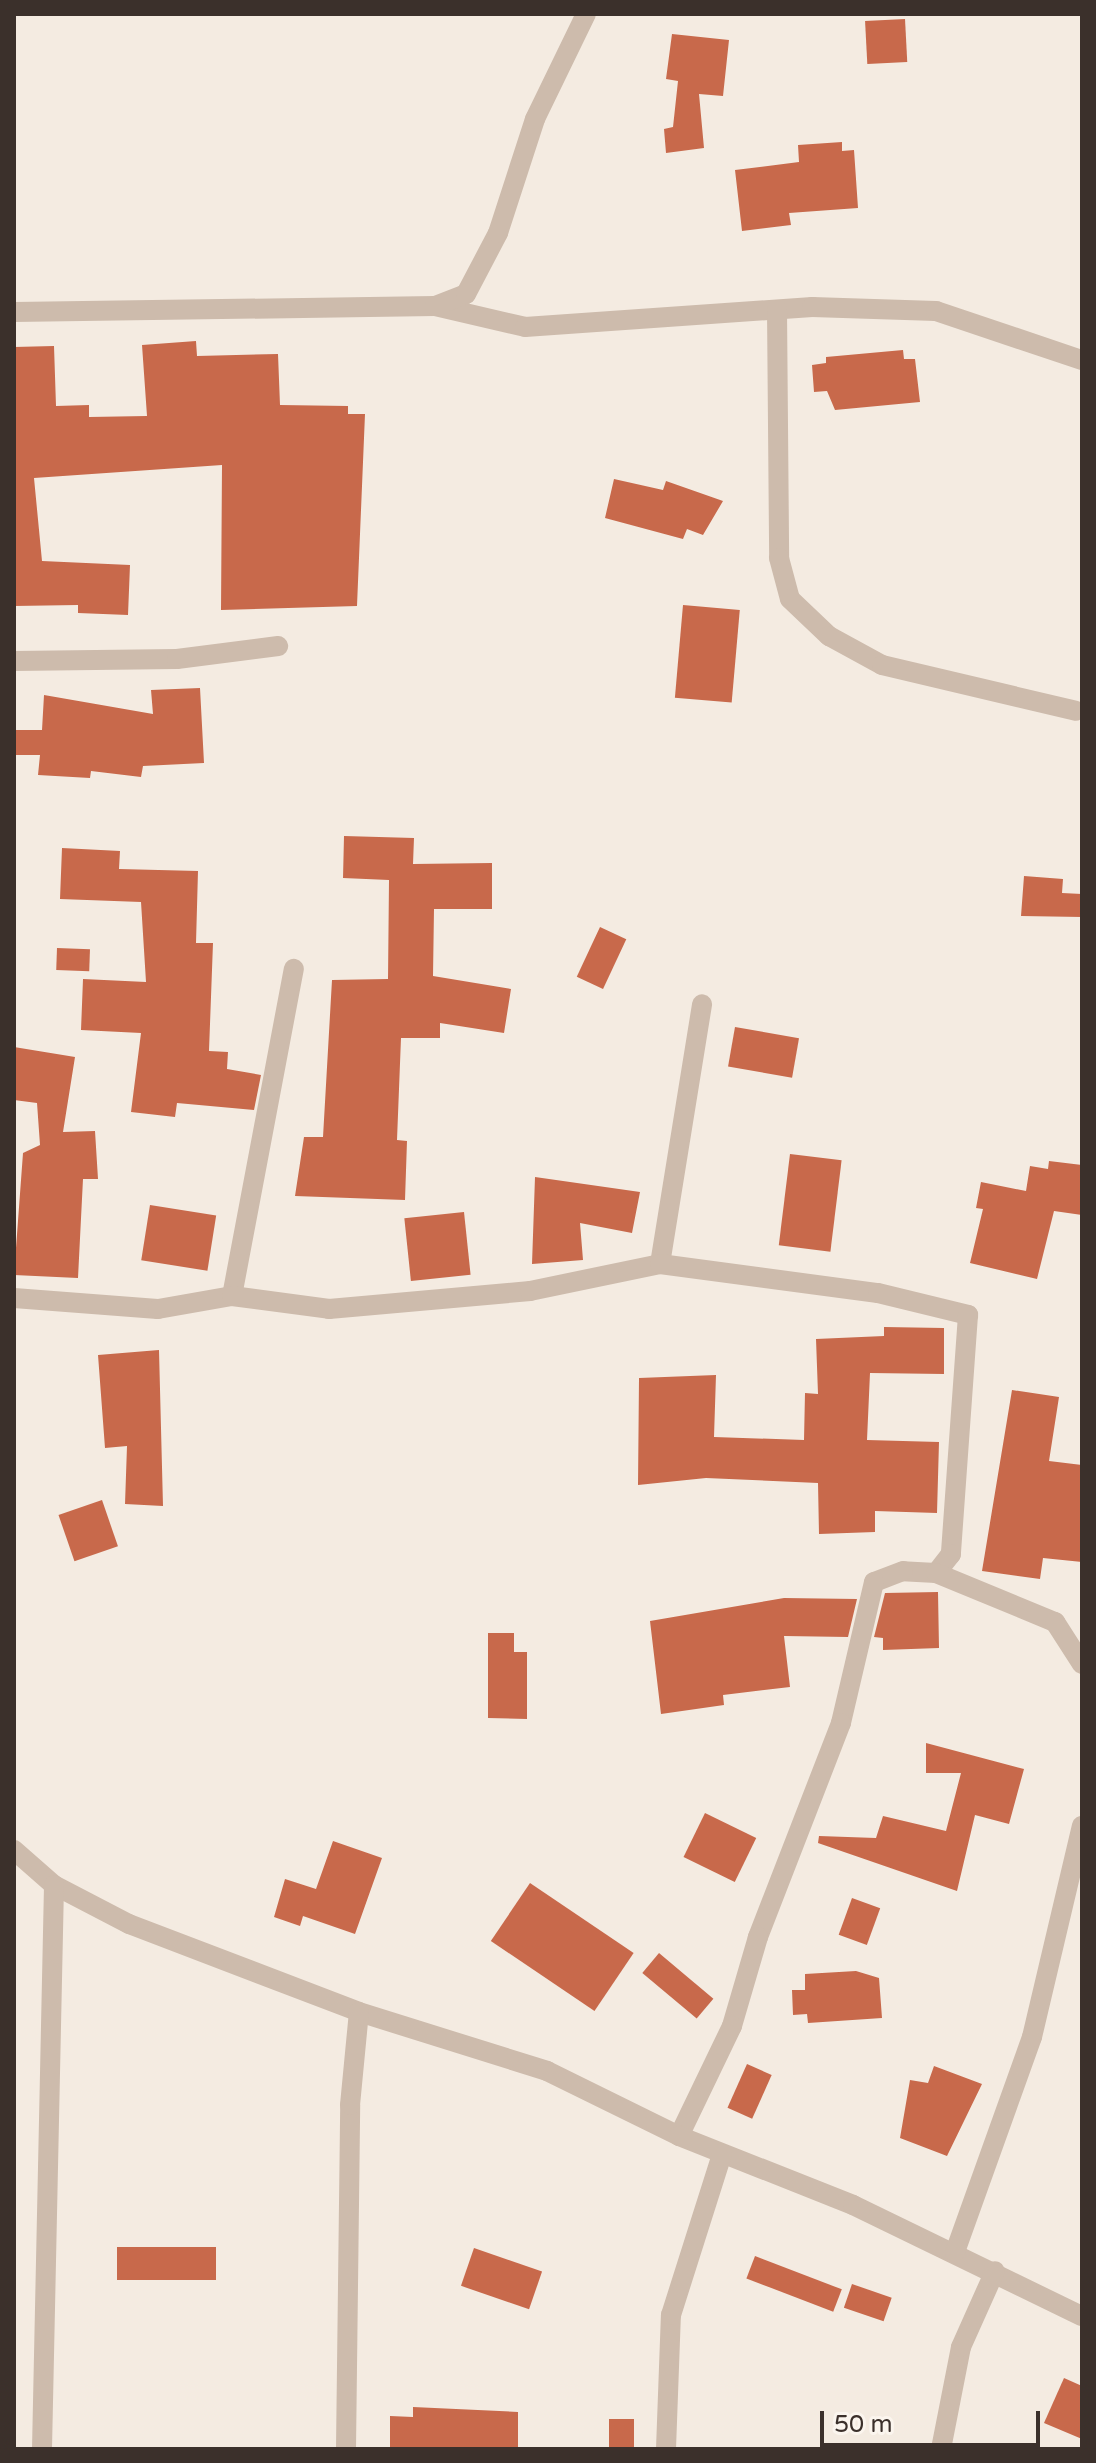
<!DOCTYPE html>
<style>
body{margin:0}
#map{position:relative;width:1096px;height:2463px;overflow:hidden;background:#f4ebe1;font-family:"Varela Round",sans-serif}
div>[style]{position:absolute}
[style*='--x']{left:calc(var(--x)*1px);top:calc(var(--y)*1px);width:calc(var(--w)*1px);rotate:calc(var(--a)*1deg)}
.building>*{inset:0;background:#c8694b;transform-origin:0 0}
.minor>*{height:20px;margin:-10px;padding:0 10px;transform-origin:10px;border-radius:10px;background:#cdbbac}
span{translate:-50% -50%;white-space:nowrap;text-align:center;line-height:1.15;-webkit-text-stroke:6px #fbf5ee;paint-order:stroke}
.frame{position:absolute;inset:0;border:16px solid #3b302b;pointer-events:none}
.scale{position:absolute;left:820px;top:2411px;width:220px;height:36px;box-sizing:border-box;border:4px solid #3b302b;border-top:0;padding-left:10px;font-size:24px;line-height:28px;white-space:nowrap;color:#3b302b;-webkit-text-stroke:6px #fbf5ee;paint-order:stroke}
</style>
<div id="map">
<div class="building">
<div style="left:905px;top:19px;width:43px;height:40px;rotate:87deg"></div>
<div style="clip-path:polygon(672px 34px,729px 40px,723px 96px,699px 94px,704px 148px,666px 153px,664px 129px,673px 127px,678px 81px,666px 79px)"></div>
<div style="clip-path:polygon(842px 142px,842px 151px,854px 150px,858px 208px,789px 213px,791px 225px,742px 231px,735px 170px,799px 162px,798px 145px)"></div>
<div style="clip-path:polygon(196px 341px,197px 356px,278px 354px,280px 405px,348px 406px,348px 414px,365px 414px,357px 606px,221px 610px,222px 465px,34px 478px,42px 561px,130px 565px,128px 615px,78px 613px,78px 605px,14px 606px,14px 347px,54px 346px,56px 406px,89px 405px,89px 417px,147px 416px,142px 345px)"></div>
<div style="clip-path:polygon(903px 350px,904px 359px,915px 359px,920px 402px,835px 410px,827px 391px,814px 392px,812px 365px,826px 363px,826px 357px)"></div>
<div style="clip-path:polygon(614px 479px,663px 490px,666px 481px,723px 501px,703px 535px,687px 529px,683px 539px,605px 518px)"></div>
<div style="left:683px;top:605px;width:57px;height:93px;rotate:5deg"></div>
<div style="clip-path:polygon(200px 688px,204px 763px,143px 766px,141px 777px,91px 771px,90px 778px,38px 775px,40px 755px,14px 755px,14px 730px,42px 730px,44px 695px,153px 714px,151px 690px)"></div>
<div style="clip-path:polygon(344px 836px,414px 838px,413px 864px,492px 863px,492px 909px,434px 909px,433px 976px,511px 989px,504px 1033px,440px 1023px,440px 1038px,401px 1038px,397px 1140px,407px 1141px,405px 1200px,295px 1196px,304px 1137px,323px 1137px,332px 980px,388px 979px,389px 880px,343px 878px)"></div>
<div style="clip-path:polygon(62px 848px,120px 851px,119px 869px,198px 871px,196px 943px,213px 943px,209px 1051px,228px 1052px,227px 1069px,261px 1075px,254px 1110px,177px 1103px,175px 1117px,131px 1112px,141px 1033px,81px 1030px,83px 979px,146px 982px,141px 902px,60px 899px)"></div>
<div style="clip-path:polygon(1024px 876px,1063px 879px,1062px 893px,1082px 894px,1082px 917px,1021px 916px)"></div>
<div style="left:600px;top:927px;width:29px;height:55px;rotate:25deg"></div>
<div style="left:57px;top:948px;width:33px;height:22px;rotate:2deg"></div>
<div style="left:735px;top:1027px;width:65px;height:40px;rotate:10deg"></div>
<div style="clip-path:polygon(14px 1047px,75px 1057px,63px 1132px,95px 1131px,98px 1179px,83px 1179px,78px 1278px,14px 1275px,23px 1153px,40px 1145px,37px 1103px,14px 1100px)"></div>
<div style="left:790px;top:1154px;width:52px;height:92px;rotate:7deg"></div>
<div style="clip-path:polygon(1049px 1161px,1082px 1165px,1082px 1215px,1054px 1211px,1037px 1279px,970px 1263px,983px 1209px,976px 1208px,981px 1182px,1026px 1191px,1030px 1166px,1048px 1169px)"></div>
<div style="clip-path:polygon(535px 1177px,640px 1192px,632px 1233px,580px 1223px,583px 1260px,532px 1264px)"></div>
<div style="left:150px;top:1205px;width:67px;height:56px;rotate:9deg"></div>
<div style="left:464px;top:1212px;width:63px;height:60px;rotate:84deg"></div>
<div style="clip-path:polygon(884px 1327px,944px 1328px,944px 1374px,870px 1373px,867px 1440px,939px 1442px,937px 1513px,875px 1511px,875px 1532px,819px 1534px,818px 1483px,706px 1478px,638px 1485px,639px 1378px,716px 1375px,714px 1437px,804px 1440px,805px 1393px,818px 1394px,816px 1339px,884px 1336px)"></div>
<div style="clip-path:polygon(159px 1350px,163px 1506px,125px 1504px,127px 1446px,105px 1448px,98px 1355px)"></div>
<div style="clip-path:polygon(1012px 1390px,1059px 1397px,1049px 1461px,1082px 1465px,1082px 1562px,1043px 1558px,1040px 1579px,982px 1571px)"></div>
<div style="left:102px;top:1500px;width:49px;height:46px;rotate:71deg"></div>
<div style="clip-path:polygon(938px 1592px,939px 1648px,883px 1650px,883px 1638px,874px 1637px,885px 1593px)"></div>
<div style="clip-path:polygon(784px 1598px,857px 1599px,848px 1637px,784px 1636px,790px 1687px,723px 1695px,724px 1705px,661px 1714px,650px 1621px)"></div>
<div style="clip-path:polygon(488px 1633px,514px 1633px,514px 1652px,527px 1652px,527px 1719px,488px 1718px)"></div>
<div style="clip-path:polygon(926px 1743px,1024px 1769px,1009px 1824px,975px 1815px,957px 1891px,818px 1843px,819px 1836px,876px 1838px,883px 1816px,946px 1831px,961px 1773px,926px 1773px)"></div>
<div style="left:705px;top:1813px;width:57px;height:49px;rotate:26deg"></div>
<div style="clip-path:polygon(333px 1841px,382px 1858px,355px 1934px,303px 1916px,300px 1926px,274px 1917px,285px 1879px,316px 1889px)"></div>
<div style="left:530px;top:1883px;width:125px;height:70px;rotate:34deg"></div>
<div style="left:852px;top:1898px;width:30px;height:39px;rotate:20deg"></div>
<div style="left:659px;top:1953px;width:71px;height:26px;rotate:40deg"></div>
<div style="clip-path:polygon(856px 1971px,879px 1978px,882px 2018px,808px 2023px,807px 2014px,793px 2015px,792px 1990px,805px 1990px,805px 1974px)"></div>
<div style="left:747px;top:2064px;width:27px;height:48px;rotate:24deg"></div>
<div style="clip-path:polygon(934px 2066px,982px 2084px,947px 2156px,900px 2138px,910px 2080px,928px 2083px)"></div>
<div style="left:216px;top:2247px;width:33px;height:99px;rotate:90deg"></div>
<div style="left:474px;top:2248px;width:72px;height:40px;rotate:19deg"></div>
<div style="left:755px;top:2256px;width:93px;height:24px;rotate:21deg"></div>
<div style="left:852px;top:2284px;width:42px;height:25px;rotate:19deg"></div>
<div style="clip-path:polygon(1064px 2378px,1082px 2386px,1082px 2439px,1044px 2423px)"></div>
<div style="clip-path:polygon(413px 2407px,518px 2412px,518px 2449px,390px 2449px,390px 2416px,413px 2417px)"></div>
<div style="left:609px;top:2419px;width:25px;height:30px"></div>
</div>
<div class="minor">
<div style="--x:435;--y:306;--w:92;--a:13.1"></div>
<div style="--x:525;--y:327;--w:288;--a:-4"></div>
<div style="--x:812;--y:307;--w:124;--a:1.8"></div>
<div style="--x:936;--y:311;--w:154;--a:18.6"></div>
<div style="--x:777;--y:310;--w:248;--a:89.5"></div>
<div style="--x:779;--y:558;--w:42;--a:75"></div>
<div style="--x:790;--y:599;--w:54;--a:43.5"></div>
<div style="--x:829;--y:636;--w:60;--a:28.7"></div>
<div style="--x:882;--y:665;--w:199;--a:13.3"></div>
<div style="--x:14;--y:312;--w:421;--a:-0.8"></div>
<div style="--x:435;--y:306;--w:33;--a:-21"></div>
<div style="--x:466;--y:294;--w:69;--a:-62.3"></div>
<div style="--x:498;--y:233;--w:120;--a:-72"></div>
<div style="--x:535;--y:119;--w:117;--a:-64.1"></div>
<div style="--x:14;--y:661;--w:163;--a:-0.7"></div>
<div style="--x:177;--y:659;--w:102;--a:-7.3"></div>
<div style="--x:660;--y:1264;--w:263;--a:-80.8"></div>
<div style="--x:232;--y:1296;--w:333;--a:-79.3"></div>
<div style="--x:14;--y:1298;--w:144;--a:4.4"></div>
<div style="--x:158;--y:1309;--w:75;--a:-10"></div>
<div style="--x:232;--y:1296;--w:98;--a:7.6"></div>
<div style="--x:329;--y:1309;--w:202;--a:-5.1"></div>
<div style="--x:530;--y:1291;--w:133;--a:-11.7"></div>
<div style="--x:660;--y:1264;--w:220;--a:7.6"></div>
<div style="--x:878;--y:1293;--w:93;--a:13.7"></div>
<div style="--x:968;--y:1315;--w:240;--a:94.1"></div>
<div style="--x:951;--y:1554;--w:24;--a:128"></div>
<div style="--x:936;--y:1573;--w:33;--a:-177"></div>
<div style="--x:903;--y:1571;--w:31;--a:159"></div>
<div style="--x:874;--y:1582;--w:145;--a:103.2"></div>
<div style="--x:841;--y:1723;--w:230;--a:111.2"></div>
<div style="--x:758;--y:1937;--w:93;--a:106.3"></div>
<div style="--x:732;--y:2026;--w:122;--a:115.7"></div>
<div style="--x:936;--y:1573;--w:129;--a:22.4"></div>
<div style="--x:1055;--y:1622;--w:50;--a:57.3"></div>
<div style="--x:14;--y:1850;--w:53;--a:41.2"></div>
<div style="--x:54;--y:1885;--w:85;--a:27.5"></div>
<div style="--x:129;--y:1924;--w:246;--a:20.9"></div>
<div style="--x:359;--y:2012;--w:197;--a:17.4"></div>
<div style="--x:547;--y:2071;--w:147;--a:26.2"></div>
<div style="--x:679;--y:2136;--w:187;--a:21.6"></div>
<div style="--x:853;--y:2205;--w:254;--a:25.9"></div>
<div style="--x:955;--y:2252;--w:228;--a:-70.3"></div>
<div style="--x:1032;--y:2037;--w:217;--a:-76.7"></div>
<div style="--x:42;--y:2449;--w:564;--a:-88.78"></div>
<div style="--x:346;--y:2449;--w:344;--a:-89.3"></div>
<div style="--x:350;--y:2105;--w:93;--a:-84.5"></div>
<div style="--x:666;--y:2449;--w:134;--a:-87.9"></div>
<div style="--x:671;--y:2315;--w:169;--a:-72.4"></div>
<div style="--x:941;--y:2449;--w:104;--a:-78.9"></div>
<div style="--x:961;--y:2347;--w:83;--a:-65.9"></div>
</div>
<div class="frame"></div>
<div class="scale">50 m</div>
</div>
